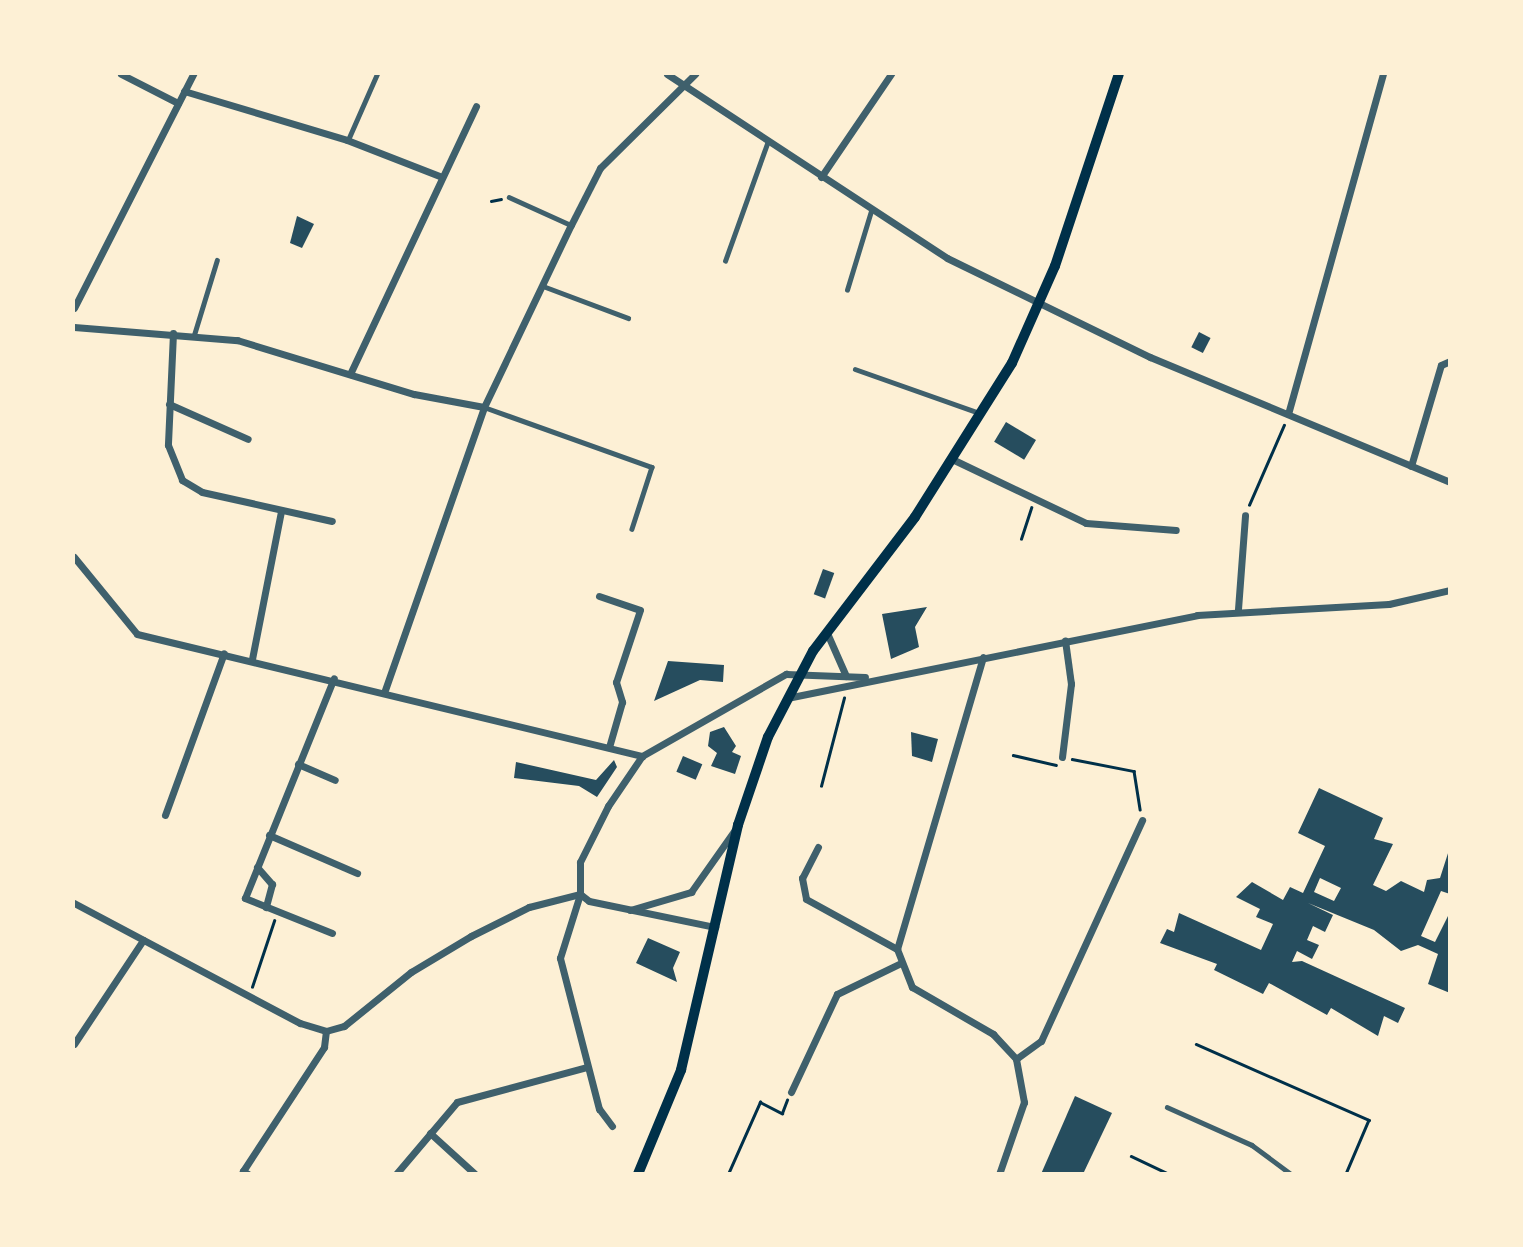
<!DOCTYPE html>
<style>
body{margin:0}
#map{position:relative;width:1523px;height:1247px;overflow:hidden;background:#fdf0d5;font-family:Arial,sans-serif}
div>[style]{position:absolute}
[style*='--x']{left:calc(var(--x)*1px);top:calc(var(--y)*1px);width:calc(var(--w)*1px);rotate:calc(var(--a)*1deg)}
.building>*{inset:0;background:#264d5e;transform-origin:0 0}
.path>*{height:2.5px;margin:-1.25px;padding:0 1.25px;transform-origin:1.25px;border-radius:1.25px;background:#003049}
.service>*{height:4.5px;margin:-2.25px;padding:0 2.25px;transform-origin:2.25px;border-radius:2.25px;background:#3f606c}
.minor>*{height:7px;margin:-3.5px;padding:0 3.5px;transform-origin:3.5px;border-radius:3.5px;background:#3f606c}
.secondary>*{height:10px;margin:-5px;padding:0 5px;transform-origin:5px;border-radius:5px;background:#003049}
span{translate:-50% -50%;white-space:nowrap;text-align:center;line-height:1.15;-webkit-text-stroke:5px #fdf0d5;paint-order:stroke}
.frame{position:absolute;inset:0;border:75px solid #fdf0d5;pointer-events:none}
</style>
<div id="map">
<div class="building">
<div style="clip-path:polygon(297px 216px,314px 224px,302px 248px,290px 243px)"></div>
<div style="left:1199px;top:332px;width:13px;height:17px;rotate:27deg"></div>
<div style="left:1006px;top:422px;width:35px;height:23px;rotate:31deg"></div>
<div style="left:823px;top:569px;width:12px;height:27px;rotate:20deg"></div>
<div style="clip-path:polygon(927px 607px,915px 627px,919px 647px,891px 659px,882px 614px)"></div>
<div style="clip-path:polygon(668px 661px,724px 665px,723px 682px,700px 680px,654px 701px)"></div>
<div style="clip-path:polygon(724px 727px,736px 746px,732px 752px,741px 756px,735px 774px,711px 766px,717px 753px,708px 746px,710px 732px)"></div>
<div style="clip-path:polygon(911px 732px,938px 739px,932px 762px,912px 756px)"></div>
<div style="left:683px;top:756px;width:21px;height:17px;rotate:23deg"></div>
<div style="clip-path:polygon(614px 760px,617px 767px,597px 797px,579px 786px,514px 778px,516px 762px,596px 780px)"></div>
<div style="clip-path:polygon(evenodd,1319px 788px,1383px 818px,1374px 839px,1393px 844px,1373px 885px,1386px 891px,1401px 881px,1424px 892px,1427px 880px,1440px 878px,1450px 847px,1450px 894px,1441px 891px,1421px 936px,1435px 942px,1450px 912px,1450px 993px,1428px 984px,1438px 954px,1418px 945px,1401px 951px,1374px 930px,1308px 903px,1333px 915px,1325px 932px,1313px 926px,1307px 940px,1319px 945px,1312px 959px,1297px 951px,1292px 962px,1302px 961px,1405px 1008px,1398px 1023px,1384px 1016px,1378px 1036px,1331px 1008px,1327px 1015px,1269px 983px,1263px 994px,1214px 970px,1217px 964px,1160px 943px,1167px 929px,1174px 932px,1179px 913px,1261px 950px,1273px 924px,1256px 917px,1260px 909px,1236px 897px,1252px 882px,1283px 900px,1290px 887px,1303px 893px,1325px 846px,1298px 833px,1319px 788px,1320px 878px,1341px 888px,1334px 901px,1314px 892px,1320px 878px)"></div>
<div style="clip-path:polygon(648px 938px,680px 952px,673px 968px,677px 982px,636px 963px)"></div>
<div style="clip-path:polygon(1075px 1096px,1112px 1113px,1083px 1174px,1041px 1174px)"></div>
</div>
<div class="path">
<div style="--x:491;--y:201;--w:10;--a:-11"></div>
<div style="--x:1249;--y:505;--w:87;--a:-66.4"></div>
<div style="--x:1021;--y:539;--w:33;--a:-72"></div>
<div style="--x:1013;--y:755;--w:44;--a:13.1"></div>
<div style="--x:1072;--y:759;--w:63;--a:11"></div>
<div style="--x:1134;--y:771;--w:39;--a:81"></div>
<div style="--x:821;--y:786;--w:91;--a:-75.4"></div>
<div style="--x:252;--y:987;--w:70;--a:-71.6"></div>
<div style="--x:1196;--y:1044;--w:189;--a:23.7"></div>
<div style="--x:1369;--y:1120;--w:59;--a:113.1"></div>
<div style="--x:1131;--y:1156;--w:42;--a:25.3"></div>
<div style="--x:728;--y:1174;--w:79;--a:-66"></div>
<div style="--x:760;--y:1102;--w:25;--a:27"></div>
<div style="--x:782;--y:1113;--w:14;--a:-69"></div>
</div>
<div class="service">
<div style="--x:348;--y:140;--w:72;--a:-66.3"></div>
<div style="--x:509;--y:197;--w:68;--a:24.3"></div>
<div style="--x:725;--y:261;--w:127;--a:-70.3"></div>
<div style="--x:543;--y:286;--w:91;--a:20.6"></div>
<div style="--x:847;--y:290;--w:83;--a:-73.1"></div>
<div style="--x:194;--y:335;--w:78;--a:-73"></div>
<div style="--x:855;--y:369;--w:132;--a:19.5"></div>
<div style="--x:484;--y:407;--w:178;--a:19.7"></div>
<div style="--x:652;--y:467;--w:65;--a:107.9"></div>
<div style="--x:1167;--y:1107;--w:93;--a:24.1"></div>
<div style="--x:1252;--y:1145;--w:49;--a:36.6"></div>
</div>
<div class="minor">
<div style="--x:121;--y:74;--w:64;--a:27"></div>
<div style="--x:667;--y:74;--w:335;--a:33.3"></div>
<div style="--x:947;--y:258;--w:226;--a:26"></div>
<div style="--x:1150;--y:357;--w:325;--a:22.6"></div>
<div style="--x:184;--y:91;--w:170;--a:16.7"></div>
<div style="--x:347;--y:140;--w:102;--a:21.3"></div>
<div style="--x:821;--y:177;--w:125;--a:-55.8"></div>
<div style="--x:74;--y:308;--w:263;--a:-63"></div>
<div style="--x:74;--y:327;--w:164;--a:4.6"></div>
<div style="--x:237;--y:340;--w:185;--a:17"></div>
<div style="--x:414;--y:394;--w:71;--a:10.5"></div>
<div style="--x:173;--y:333;--w:112;--a:92.6"></div>
<div style="--x:168;--y:445;--w:38;--a:68"></div>
<div style="--x:182;--y:480;--w:23;--a:31"></div>
<div style="--x:202;--y:492;--w:133;--a:12.6"></div>
<div style="--x:350;--y:374;--w:296;--a:-64.8"></div>
<div style="--x:169;--y:404;--w:86;--a:23.9"></div>
<div style="--x:1288;--y:414;--w:353;--a:-74.4"></div>
<div style="--x:954;--y:460;--w:146;--a:25.5"></div>
<div style="--x:1086;--y:523;--w:90;--a:4.4"></div>
<div style="--x:1411;--y:466;--w:105;--a:-73.5"></div>
<div style="--x:1441;--y:365;--w:10;--a:-24"></div>
<div style="--x:74;--y:557;--w:99;--a:50.7"></div>
<div style="--x:137;--y:634;--w:520;--a:13.58"></div>
<div style="--x:599;--y:596;--w:43;--a:18.9"></div>
<div style="--x:640;--y:610;--w:76;--a:108.4"></div>
<div style="--x:616;--y:682;--w:21;--a:73"></div>
<div style="--x:622;--y:702;--w:47;--a:106.1"></div>
<div style="--x:1238;--y:609;--w:94;--a:-85.7"></div>
<div style="--x:827;--y:633;--w:47;--a:66.2"></div>
<div style="--x:983;--y:657;--w:304;--a:106.4"></div>
<div style="--x:897;--y:949;--w:41;--a:68.5"></div>
<div style="--x:912;--y:987;--w:94;--a:30.1"></div>
<div style="--x:993;--y:1034;--w:34;--a:47"></div>
<div style="--x:1016;--y:1059;--w:44;--a:79.5"></div>
<div style="--x:1024;--y:1102;--w:76;--a:109.1"></div>
<div style="--x:252;--y:659;--w:151;--a:-78.9"></div>
<div style="--x:385;--y:690;--w:300;--a:-70.7"></div>
<div style="--x:484;--y:407;--w:202;--a:-64.5"></div>
<div style="--x:571;--y:225;--w:64;--a:-63"></div>
<div style="--x:600;--y:168;--w:134;--a:-44.7"></div>
<div style="--x:787;--y:698;--w:418;--a:-11.4"></div>
<div style="--x:1197;--y:615;--w:192;--a:-3.3"></div>
<div style="--x:1389;--y:604;--w:63;--a:-12.9"></div>
<div style="--x:1062;--y:757;--w:74;--a:-83"></div>
<div style="--x:1071;--y:684;--w:44;--a:-97.8"></div>
<div style="--x:298;--y:764;--w:40;--a:23.4"></div>
<div style="--x:165;--y:815;--w:172;--a:-70"></div>
<div style="--x:269;--y:835;--w:96;--a:23.4"></div>
<div style="--x:818;--y:847;--w:35;--a:117"></div>
<div style="--x:802;--y:878;--w:21;--a:79"></div>
<div style="--x:806;--y:899;--w:104;--a:28.8"></div>
<div style="--x:257;--y:867;--w:23;--a:49"></div>
<div style="--x:272;--y:884;--w:24;--a:105"></div>
<div style="--x:580;--y:894;--w:11;--a:38"></div>
<div style="--x:589;--y:901;--w:129;--a:11.7"></div>
<div style="--x:74;--y:903;--w:256;--a:28"></div>
<div style="--x:300;--y:1023;--w:27;--a:17"></div>
<div style="--x:326;--y:1031;--w:19;--a:-16"></div>
<div style="--x:344;--y:1026;--w:86;--a:-38.9"></div>
<div style="--x:411;--y:972;--w:70;--a:-31"></div>
<div style="--x:471;--y:936;--w:65;--a:-26.6"></div>
<div style="--x:529;--y:907;--w:53;--a:-14.3"></div>
<div style="--x:630;--y:910;--w:64;--a:-16.4"></div>
<div style="--x:691;--y:892;--w:75;--a:-54.8"></div>
<div style="--x:332;--y:933;--w:94;--a:-158.1"></div>
<div style="--x:245;--y:898;--w:237;--a:-68"></div>
<div style="--x:74;--y:1044;--w:125;--a:-56.4"></div>
<div style="--x:1016;--y:1059;--w:31;--a:-36"></div>
<div style="--x:1041;--y:1041;--w:243;--a:-65.4"></div>
<div style="--x:791;--y:1092;--w:108;--a:-64.9"></div>
<div style="--x:837;--y:994;--w:69;--a:-25.8"></div>
<div style="--x:612;--y:1126;--w:21;--a:-127"></div>
<div style="--x:599;--y:1109;--w:156;--a:-104.5"></div>
<div style="--x:560;--y:958;--w:67;--a:-72.6"></div>
<div style="--x:580;--y:894;--w:32;--a:-90"></div>
<div style="--x:580;--y:862;--w:63;--a:-63.4"></div>
<div style="--x:608;--y:806;--w:60;--a:-55.8"></div>
<div style="--x:642;--y:756;--w:166;--a:-29.7"></div>
<div style="--x:786;--y:674;--w:79;--a:2.2"></div>
<div style="--x:430;--y:1133;--w:61;--a:42.3"></div>
<div style="--x:248;--y:1174;--w:6;--a:-149"></div>
<div style="--x:243;--y:1171;--w:148;--a:-56.8"></div>
<div style="--x:324;--y:1047;--w:16;--a:-83"></div>
<div style="--x:396;--y:1174;--w:94;--a:-49.7"></div>
<div style="--x:457;--y:1102;--w:135;--a:-15.1"></div>
</div>
<div class="secondary">
<div style="--x:638;--y:1174;--w:113;--a:-67.5"></div>
<div style="--x:681;--y:1070;--w:252;--a:-76.9"></div>
<div style="--x:738;--y:825;--w:93;--a:-71.2"></div>
<div style="--x:768;--y:737;--w:97;--a:-62.4"></div>
<div style="--x:813;--y:651;--w:168;--a:-52.7"></div>
<div style="--x:915;--y:517;--w:182;--a:-57.8"></div>
<div style="--x:1012;--y:363;--w:106;--a:-66.1"></div>
<div style="--x:1055;--y:266;--w:202;--a:-71.6"></div>
</div>
<div class="frame"></div>
</div>
